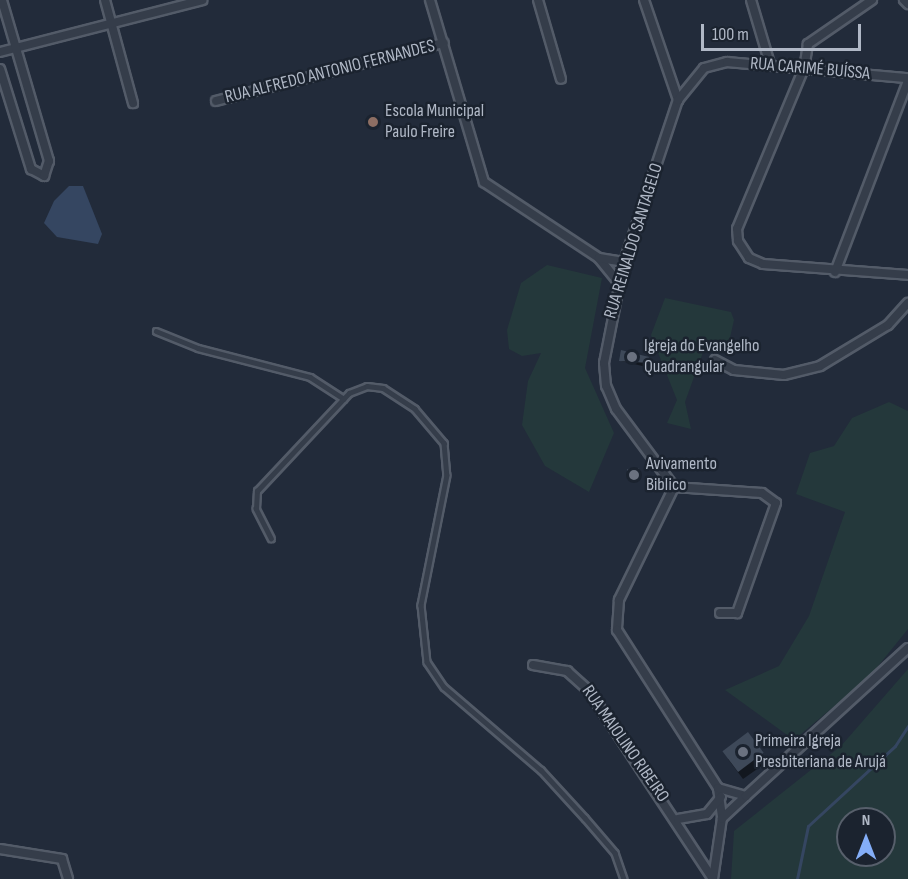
<!DOCTYPE html>
<meta charset="utf-8">
<style>
body{margin:0}
#map{position:relative;width:908px;height:879px;overflow:hidden;background:#222b3a;font-family:"Sofia Sans Condensed",sans-serif}
div>[style]{position:absolute}
[style*='--x']{left:calc(var(--x)*1px);top:calc(var(--y)*1px);width:calc(var(--w)*1px);rotate:calc(var(--a)*1deg)}
.green>*{inset:0;background:#24383b}
.water>*{inset:0;background:#354661}
.shadow>*{inset:0;background:#0007}
.stream>*{height:3px;margin:-1.5px;padding:0 1.5px;transform-origin:1.5px;border-radius:1.5px;background:#354661}
.building>*{inset:0;background:#3e4959;transform-origin:0 0}
.roads{filter:drop-shadow(2px 0 #535b68) drop-shadow(-2px 0 #535b68) drop-shadow(0 2px #535b68) drop-shadow(0 -2px #535b68)}
.service>*{height:4.5px;margin:-2.25px;padding:0 2.25px;transform-origin:2.25px;border-radius:2.25px;background:#353d4a}
.minor>*{height:8px;margin:-4px;padding:0 4px;transform-origin:4px;border-radius:4px;background:#353d4a}
.dots>*{width:16px;height:16px;translate:-50% -50%;box-sizing:border-box;border:3px solid #1b232f;border-radius:50%}
span{translate:-50% -50%;white-space:nowrap;text-align:center;line-height:1.15;-webkit-text-stroke:5px #1b232f;paint-order:stroke}
.street-label{font-size:18px;color:#b0b8c6}
.poi-label{font-size:18px;color:#b0b8c6}
.left{translate:0 -50%;text-align:left}
.north{position:absolute;left:836px;top:807px;width:60px;height:60px;box-sizing:border-box;background:#1b232f;border:2px solid #575f6b;border-radius:50%;rotate:0deg;font-size:16px;font-weight:700;line-height:24px;text-align:center;color:#b0b8c6}
.north::after{content:'';display:block;margin:auto;width:21px;height:27px;background:#84aef8;clip-path:polygon(50% 0,100% 100%,50% 72%,0 100%)}
.scale{position:absolute;left:701px;top:24px;width:160px;height:27px;box-sizing:border-box;border:3px solid #b0b8c6;border-top:0;padding-left:8px;font-size:18px;line-height:21px;white-space:nowrap;color:#b0b8c6;-webkit-text-stroke:4px #1b232f;paint-order:stroke}
</style>
<div id="map">
<div class="green">
<div style="clip-path:polygon(547px 265px,602px 278px,585px 368px,614px 433px,589px 492px,545px 466px,522px 425px,528px 381px,541px 353px,522px 356px,509px 349px,507px 330px,521px 283px)"></div>
<div style="clip-path:polygon(665px 298px,731px 312px,734px 320px,729px 342px,720px 348px,706px 344px,685px 402px,691px 429px,667px 423px,677px 400px,651px 335px)"></div>
<div style="clip-path:polygon(889px 402px,908px 411px,908px 629px,870px 676px,794px 740px,725px 690px,779px 666px,809px 616px,845px 512px,796px 494px,810px 453px,834px 446px,852px 418px)"></div>
<div style="clip-path:polygon(evenodd,908px 669px,908px 879px,731px 879px,734px 831px,841px 746px,908px 669px,848px 819px,884px 819px,884px 855px,848px 855px,848px 819px)"></div>
</div>
<div class="water">
<div style="clip-path:polygon(69px 186px,83px 186px,102px 234px,98px 244px,57px 237px,44px 223px,54px 201px)"></div>
</div>
<div class="shadow">
<div style="clip-path:polygon(648px 358px,651px 368px,621px 361px)"></div>
<div style="clip-path:polygon(639px 472px,641px 479px,631px 481px,629px 479px)"></div>
<div style="clip-path:polygon(748px 734px,767px 762px,743px 779px,728px 759px)"></div>
</div>
<div class="stream">
<div style="--x:797;--y:879;--w:54;--a:-78.3"></div>
<div style="--x:808;--y:826;--w:118;--a:-42.6"></div>
<div style="--x:895;--y:746;--w:24;--a:-57"></div>
</div>
<div class="building">
<div style="clip-path:polygon(621px 350px,649px 357px,649px 363px,619px 361px)"></div>
<div style="clip-path:polygon(639px 468px,641px 477px,628px 480px,627px 469px)"></div>
<div style="left:748px;top:732px;width:26px;height:32px;rotate:53deg"></div>
</div>
<div class="roads">
<div class="service">
<div style="--x:156;--y:331;--w:45;--a:22"></div>
<div style="--x:198;--y:348;--w:116;--a:14.5"></div>
<div style="--x:310;--y:377;--w:40;--a:32.9"></div>
<div style="--x:271;--y:539;--w:34;--a:-117"></div>
<div style="--x:256;--y:509;--w:18;--a:-87"></div>
<div style="--x:257;--y:491;--w:134;--a:-46.8"></div>
<div style="--x:349;--y:393;--w:19;--a:-21"></div>
<div style="--x:367;--y:386;--w:16;--a:7"></div>
<div style="--x:383;--y:388;--w:38;--a:33"></div>
<div style="--x:415;--y:409;--w:45;--a:49.5"></div>
<div style="--x:444;--y:443;--w:32;--a:85"></div>
<div style="--x:447;--y:475;--w:133;--a:101.3"></div>
<div style="--x:421;--y:605;--w:57;--a:84"></div>
<div style="--x:427;--y:662;--w:30;--a:56"></div>
<div style="--x:444;--y:687;--w:128;--a:40.6"></div>
<div style="--x:541;--y:770;--w:65;--a:47.5"></div>
<div style="--x:585;--y:818;--w:46;--a:49.4"></div>
<div style="--x:615;--y:853;--w:28;--a:71"></div>
</div>
<div class="minor">
<div style="--x:105;--y:0;--w:107;--a:74.8"></div>
<div style="--x:430;--y:0;--w:190;--a:73.5"></div>
<div style="--x:484;--y:182;--w:138;--a:33.5"></div>
<div style="--x:538;--y:0;--w:82;--a:73.8"></div>
<div style="--x:644;--y:0;--w:106;--a:71.2"></div>
<div style="--x:751;--y:0;--w:67;--a:73.5"></div>
<div style="--x:872;--y:0;--w:78;--a:145.5"></div>
<div style="--x:808;--y:44;--w:24;--a:99"></div>
<div style="--x:804;--y:68;--w:174;--a:112.6"></div>
<div style="--x:737;--y:229;--w:12;--a:85"></div>
<div style="--x:738;--y:241;--w:20;--a:57"></div>
<div style="--x:749;--y:258;--w:15;--a:23"></div>
<div style="--x:763;--y:264;--w:145;--a:4.3"></div>
<div style="--x:904;--y:0;--w:6;--a:45"></div>
<div style="--x:0;--y:52;--w:209;--a:-14.4"></div>
<div style="--x:0;--y:69;--w:105;--a:72.8"></div>
<div style="--x:31;--y:169;--w:15;--a:28"></div>
<div style="--x:44;--y:176;--w:16;--a:-72"></div>
<div style="--x:49;--y:161;--w:168;--a:-106.3"></div>
<div style="--x:216;--y:101;--w:235;--a:-14.3"></div>
<div style="--x:835;--y:272;--w:204;--a:-69.1"></div>
<div style="--x:619;--y:283;--w:32;--a:-129"></div>
<div style="--x:599;--y:258;--w:25;--a:9"></div>
<div style="--x:715;--y:360;--w:21;--a:28"></div>
<div style="--x:734;--y:370;--w:50;--a:5.7"></div>
<div style="--x:784;--y:375;--w:37;--a:-14"></div>
<div style="--x:820;--y:366;--w:79;--a:-31.1"></div>
<div style="--x:888;--y:325;--w:30;--a:-48"></div>
<div style="--x:674;--y:487;--w:97;--a:-126.6"></div>
<div style="--x:616;--y:409;--w:25;--a:-113"></div>
<div style="--x:606;--y:386;--w:23;--a:-95"></div>
<div style="--x:604;--y:363;--w:103;--a:-78.8"></div>
<div style="--x:624;--y:262;--w:171;--a:-71.6"></div>
<div style="--x:678;--y:100;--w:41;--a:-50.9"></div>
<div style="--x:704;--y:68;--w:24;--a:-15"></div>
<div style="--x:727;--y:62;--w:182;--a:5.1"></div>
<div style="--x:674;--y:487;--w:126;--a:116"></div>
<div style="--x:619;--y:600;--w:30;--a:94"></div>
<div style="--x:617;--y:630;--w:188;--a:57.4"></div>
<div style="--x:718;--y:788;--w:30;--a:82"></div>
<div style="--x:722;--y:818;--w:62;--a:98.4"></div>
<div style="--x:674;--y:487;--w:88;--a:3.9"></div>
<div style="--x:762;--y:493;--w:17;--a:36"></div>
<div style="--x:776;--y:503;--w:117;--a:109.5"></div>
<div style="--x:737;--y:613;--w:17;--a:180"></div>
<div style="--x:533;--y:665;--w:35;--a:10"></div>
<div style="--x:567;--y:671;--w:30;--a:42"></div>
<div style="--x:589;--y:691;--w:225;--a:56.6"></div>
<div style="--x:718;--y:788;--w:29;--a:16"></div>
<div style="--x:746;--y:796;--w:33;--a:137"></div>
<div style="--x:746;--y:796;--w:219;--a:-42.4"></div>
<div style="--x:678;--y:819;--w:29;--a:-10"></div>
<div style="--x:707;--y:814;--w:22;--a:-51"></div>
<div style="--x:0;--y:849;--w:63;--a:9.2"></div>
<div style="--x:62;--y:859;--w:21;--a:73"></div>
</div>
</div>
<div class="dots">
<div style="left:373px;top:122px;background:#8d6e63"></div>
<div style="left:632px;top:357px;background:#6b7280"></div>
<div style="left:634px;top:475px;background:#6b7280"></div>
<div style="left:743px;top:752px;background:#6b7280"></div>
</div>
<div class="street-label">
<span style="left:810px;top:69px;rotate:5deg">RUA CARIMÉ BUÍSSA</span>
<span style="left:330px;top:72px;rotate:-14deg">RUA ALFREDO ANTONIO FERNANDES</span>
<span style="left:634px;top:241px;rotate:-73deg">RUA REINALDO SANTAGELO</span>
<span style="left:625px;top:744px;rotate:55deg">RUA MAIOLINO RIBEIRO</span>
</div>
<div class="poi-label">
<span class="left" style="left:385px;top:122px">Escola Municipal<br>Paulo Freire</span>
<span class="left" style="left:644px;top:357px">Igreja do Evangelho<br>Quadrangular</span>
<span class="left" style="left:646px;top:475px">Avivamento<br>Biblico</span>
<span class="left" style="left:755px;top:752px">Primeira Igreja<br>Presbiteriana de Arujá</span>
</div>
<div class="north">N</div>
<div class="scale">100 m</div>
</div>
